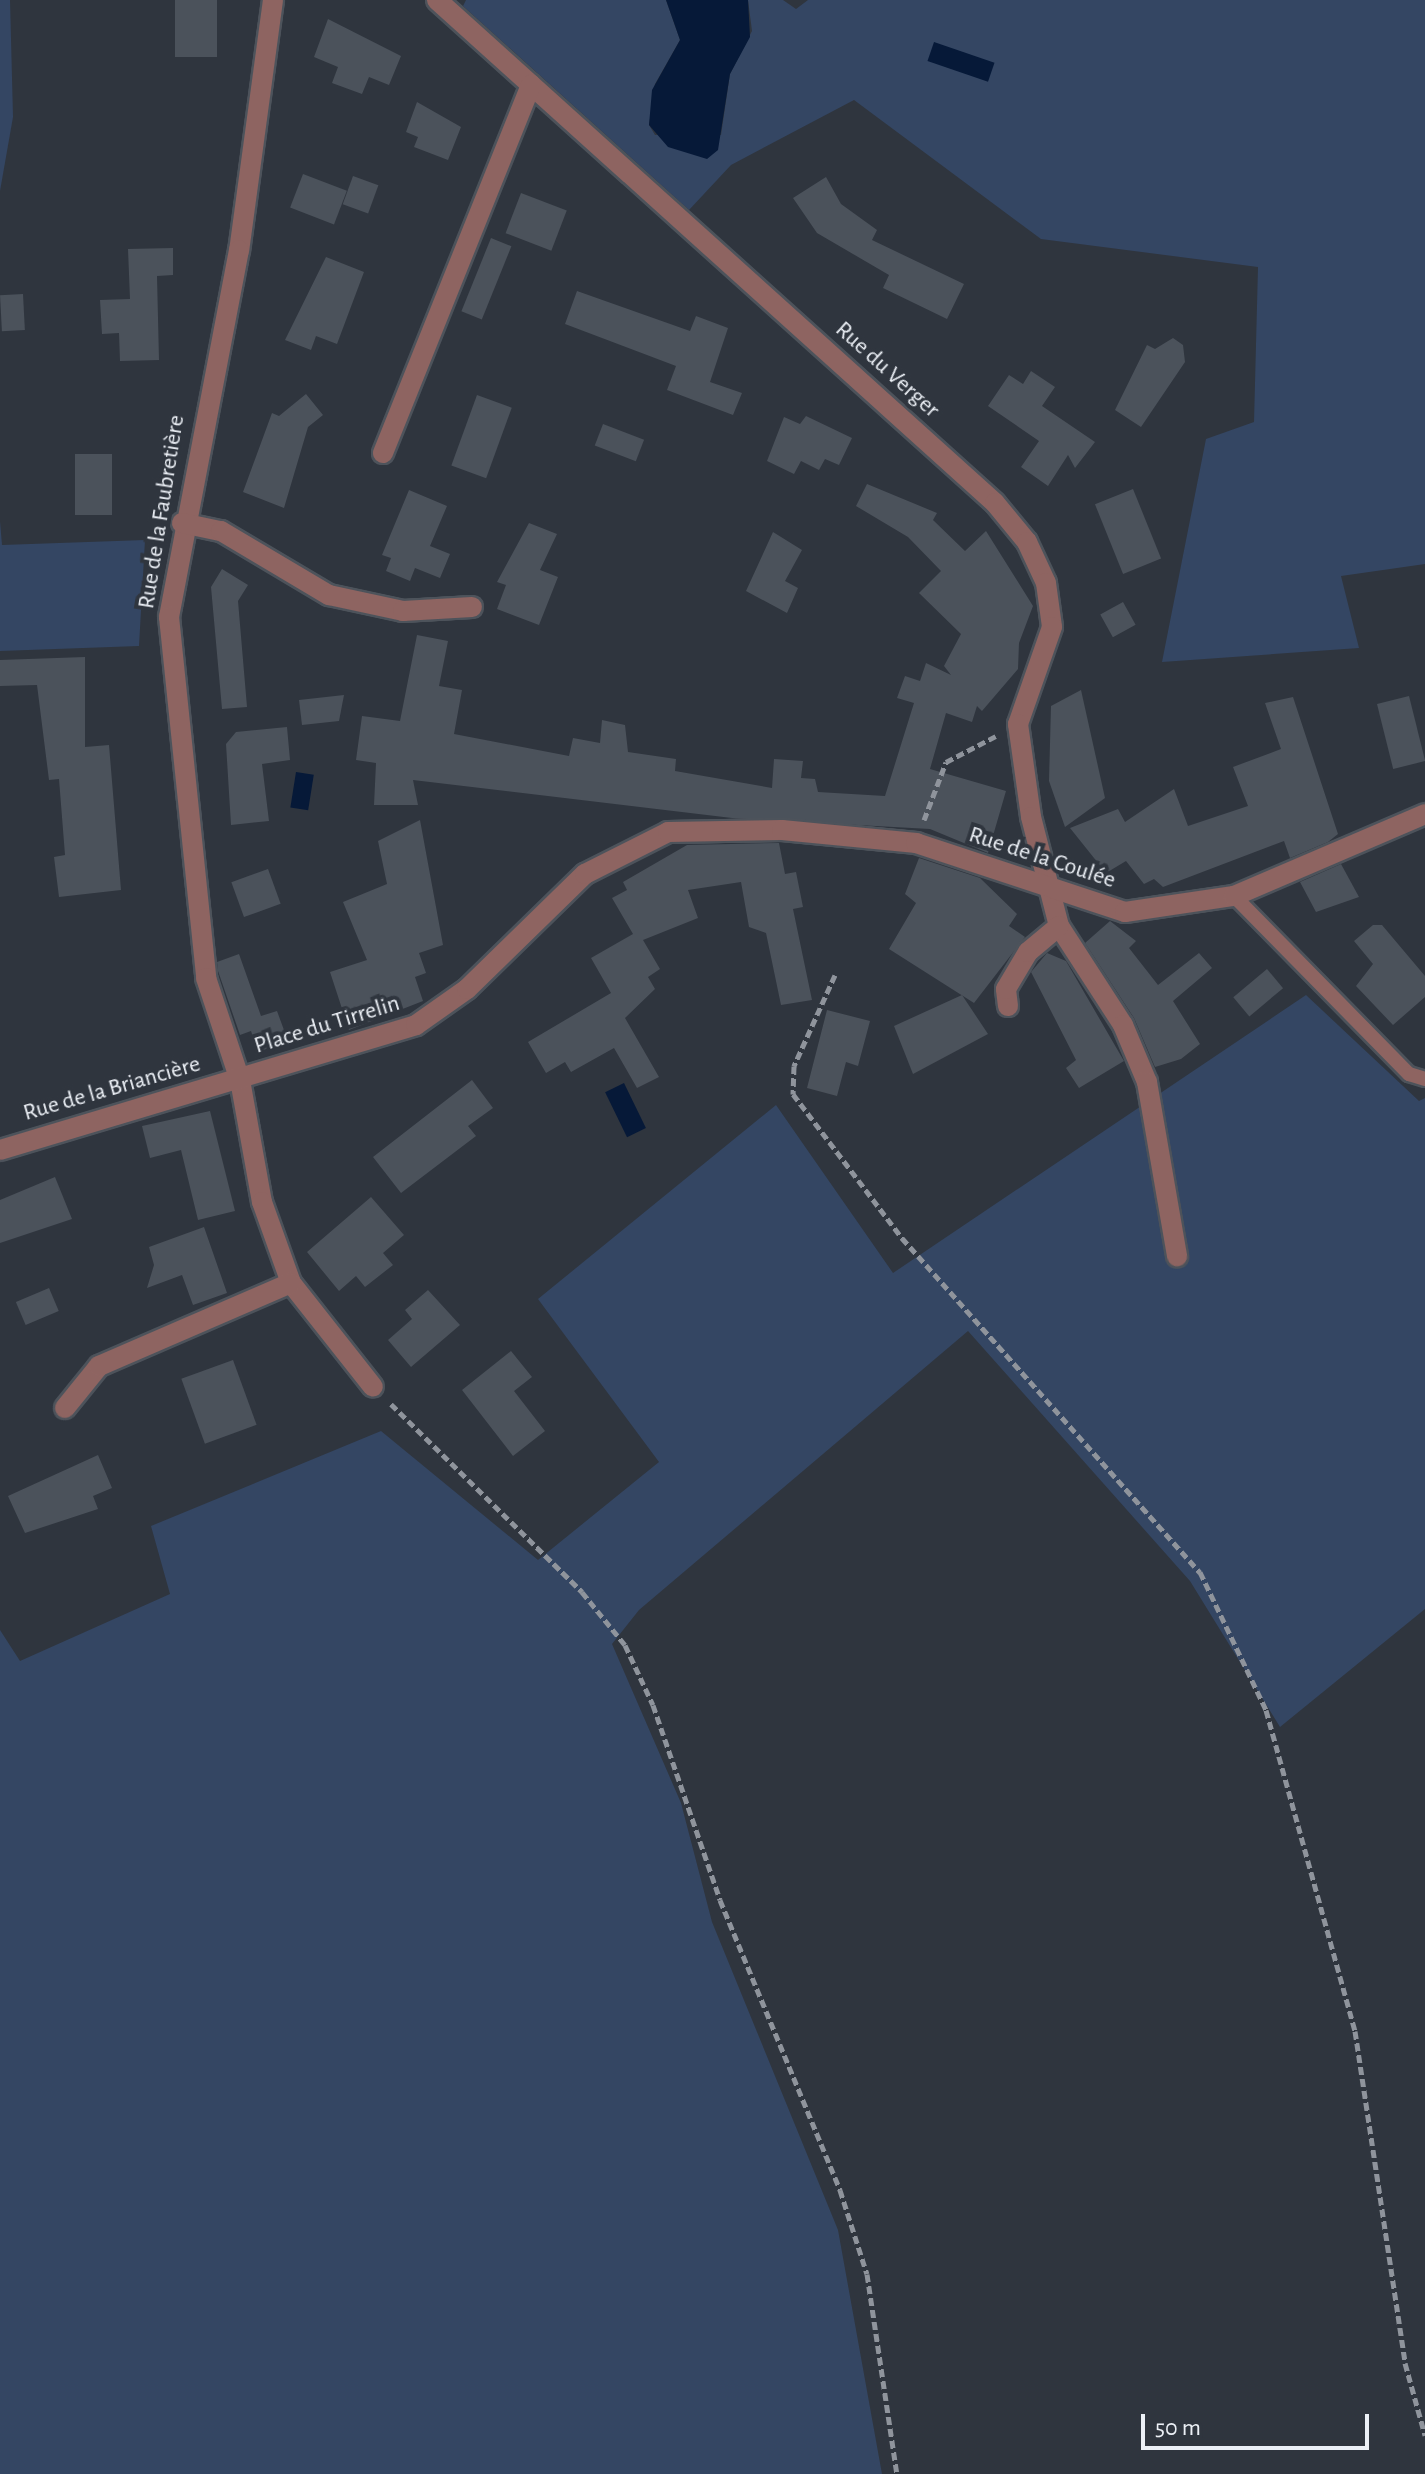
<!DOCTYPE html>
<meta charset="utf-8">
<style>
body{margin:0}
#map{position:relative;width:1425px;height:2474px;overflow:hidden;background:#2f353e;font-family:"Alegreya Sans",sans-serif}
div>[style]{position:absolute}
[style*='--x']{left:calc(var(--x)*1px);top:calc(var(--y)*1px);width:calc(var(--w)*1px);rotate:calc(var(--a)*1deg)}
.green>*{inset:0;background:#344663}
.water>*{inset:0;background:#061938;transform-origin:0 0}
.building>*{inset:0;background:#4b525b;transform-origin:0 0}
.path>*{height:5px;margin-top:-2.5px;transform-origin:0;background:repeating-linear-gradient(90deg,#8f949c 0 8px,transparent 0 12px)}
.roads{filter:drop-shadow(2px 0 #4d535b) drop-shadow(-2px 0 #4d535b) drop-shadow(0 2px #4d535b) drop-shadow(0 -2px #4d535b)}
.service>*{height:14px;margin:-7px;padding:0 7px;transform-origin:7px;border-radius:7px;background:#8e6461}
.minor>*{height:20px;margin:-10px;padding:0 10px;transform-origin:10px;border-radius:10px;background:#8e6461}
span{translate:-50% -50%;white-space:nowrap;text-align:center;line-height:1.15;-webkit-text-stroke:8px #2f353e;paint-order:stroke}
.street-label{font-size:24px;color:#ecf0f6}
.scale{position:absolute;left:1141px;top:2414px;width:228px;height:36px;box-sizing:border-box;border:4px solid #ecf0f6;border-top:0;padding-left:10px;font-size:24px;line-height:28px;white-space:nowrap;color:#ecf0f6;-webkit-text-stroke:6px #2f353e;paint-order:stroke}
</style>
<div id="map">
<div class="green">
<div style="clip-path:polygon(0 0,10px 0,13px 117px,0 191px)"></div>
<div style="clip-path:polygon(466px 0,666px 0,680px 40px,655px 84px,649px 125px,655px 135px,721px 135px,730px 74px,752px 31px,748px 0,783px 0,796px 9px,808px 0,1425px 0,1425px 564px,1341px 576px,1359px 648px,1162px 662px,1206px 439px,1254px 422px,1258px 267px,1041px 239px,854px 100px,731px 165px,689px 210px,463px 6px)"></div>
<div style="clip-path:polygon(0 521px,2px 545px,145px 540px,139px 646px,0 651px)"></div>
<div style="clip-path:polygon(1306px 995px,1419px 1101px,1425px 1098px,1425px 1609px,1280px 1727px,1190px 1581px,968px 1331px,639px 1610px,612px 1644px,681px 1803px,712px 1922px,838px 2230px,882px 2474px,0 2474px,0 1630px,20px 1661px,170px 1594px,151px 1526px,381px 1431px,538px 1560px,659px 1462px,538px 1299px,776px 1105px,893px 1273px)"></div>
</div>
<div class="water">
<div style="clip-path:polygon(666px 0,748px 0,750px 37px,730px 74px,718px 150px,707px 159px,668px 147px,649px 125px,652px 90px,680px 40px)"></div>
<div style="left:934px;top:42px;width:64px;height:20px;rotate:19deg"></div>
<div style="left:296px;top:772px;width:18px;height:36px;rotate:9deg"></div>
<div style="left:624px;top:1083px;width:50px;height:21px;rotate:64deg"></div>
</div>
<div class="building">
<div style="left:175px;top:0;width:42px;height:57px"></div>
<div style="clip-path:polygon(328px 19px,401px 56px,389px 85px,369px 77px,362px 94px,332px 83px,338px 67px,314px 57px)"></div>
<div style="clip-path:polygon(417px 102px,461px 127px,448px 160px,414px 147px,418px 137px,406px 132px)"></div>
<div style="left:303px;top:174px;width:47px;height:36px;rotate:21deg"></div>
<div style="left:353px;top:176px;width:27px;height:30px;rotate:20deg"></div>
<div style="clip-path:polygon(826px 177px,841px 204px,877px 230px,872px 240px,964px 284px,947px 319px,883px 288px,889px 275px,817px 233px,793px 198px)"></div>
<div style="left:521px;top:193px;width:49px;height:43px;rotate:21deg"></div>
<div style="left:491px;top:238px;width:22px;height:79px;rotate:22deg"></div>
<div style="clip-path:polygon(173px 248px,173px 275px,157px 276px,159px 360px,120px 361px,119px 333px,102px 334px,100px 300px,130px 299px,128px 249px)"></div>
<div style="clip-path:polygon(326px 257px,364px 272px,337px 344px,316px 336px,311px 350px,285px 340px)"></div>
<div style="clip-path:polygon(577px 291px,690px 331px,696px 316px,728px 328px,710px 382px,742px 393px,733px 415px,667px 390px,676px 366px,565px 324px)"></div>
<div style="left:23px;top:294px;width:36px;height:23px;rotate:87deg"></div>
<div style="clip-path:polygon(1173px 338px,1183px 345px,1185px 362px,1141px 427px,1115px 410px,1147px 345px,1155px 349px)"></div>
<div style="clip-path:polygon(1031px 371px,1055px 387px,1042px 406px,1095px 442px,1075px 468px,1068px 455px,1048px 486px,1021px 467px,1039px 441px,988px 406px,1009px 375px,1023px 384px)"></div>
<div style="clip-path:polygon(306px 394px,323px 415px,308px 427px,284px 508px,243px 492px,272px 413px,279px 416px)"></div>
<div style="left:477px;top:395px;width:37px;height:75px;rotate:20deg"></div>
<div style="clip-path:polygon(806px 416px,852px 438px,839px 465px,825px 459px,819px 470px,801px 461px,794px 474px,767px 461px,784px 417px,800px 424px)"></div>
<div style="left:603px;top:424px;width:44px;height:23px;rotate:21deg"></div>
<div style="left:75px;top:454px;width:37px;height:61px"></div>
<div style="clip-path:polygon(867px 484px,937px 513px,933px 520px,965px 551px,986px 531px,1033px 606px,1019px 643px,1018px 669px,982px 711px,977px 706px,972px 722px,946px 713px,930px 769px,1006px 791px,988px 853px,930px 829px,732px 818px,413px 780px,418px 805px,374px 805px,376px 763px,356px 760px,362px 716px,400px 721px,417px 635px,448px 641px,439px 686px,462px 690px,454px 734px,569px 756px,573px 738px,600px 743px,602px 720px,625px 725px,628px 752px,676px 759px,675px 771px,772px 788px,774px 759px,803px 761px,801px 778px,815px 779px,818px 792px,885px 796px,914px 703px,897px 698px,905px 676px,920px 681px,926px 663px,951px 675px,944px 666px,961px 634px,919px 593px,941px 571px,908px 537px,856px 506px)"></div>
<div style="left:1133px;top:489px;width:75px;height:41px;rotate:68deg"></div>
<div style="clip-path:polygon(409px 490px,447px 506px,430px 546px,450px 554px,440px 578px,415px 568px,410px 581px,386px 571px,391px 558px,382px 555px)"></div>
<div style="clip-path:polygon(529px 523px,557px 534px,540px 570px,558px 577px,539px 625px,497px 609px,506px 585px,497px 582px)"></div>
<div style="clip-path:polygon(773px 532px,802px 550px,785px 581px,798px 588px,787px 613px,746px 591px)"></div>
<div style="clip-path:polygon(222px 569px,248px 585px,238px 601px,247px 707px,222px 709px,211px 587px)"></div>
<div style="left:1123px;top:602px;width:26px;height:26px;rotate:61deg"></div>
<div style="clip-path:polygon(85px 657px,85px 747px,109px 745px,121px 890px,59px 897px,54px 857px,65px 855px,59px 779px,49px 780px,37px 685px,0 686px,0 660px)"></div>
<div style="clip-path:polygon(1081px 690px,1105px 798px,1065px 827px,1049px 781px,1051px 706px)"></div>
<div style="clip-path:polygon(344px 695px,339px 721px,302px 725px,299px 700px)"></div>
<div style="left:1409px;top:696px;width:67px;height:33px;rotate:76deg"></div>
<div style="clip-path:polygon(1293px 697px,1338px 834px,1328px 842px,1290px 858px,1284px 841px,1163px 887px,1154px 879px,1144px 884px,1126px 861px,1106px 873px,1070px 828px,1118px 809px,1125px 822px,1174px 789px,1188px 826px,1248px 806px,1233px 767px,1281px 749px,1265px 703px)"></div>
<div style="clip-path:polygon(287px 727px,290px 760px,262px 764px,269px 821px,231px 825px,226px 744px,236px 732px)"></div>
<div style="clip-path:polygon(420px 820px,443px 945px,419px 953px,426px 973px,415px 977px,423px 1001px,349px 1030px,330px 972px,367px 960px,343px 902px,387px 884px,378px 841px)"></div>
<div style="clip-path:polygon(779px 843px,785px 874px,796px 872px,803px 907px,793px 909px,812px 1000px,781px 1005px,766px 933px,749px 927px,741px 882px,688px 890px,698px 918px,643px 940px,660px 969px,648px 977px,655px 989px,625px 1018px,659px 1077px,637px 1088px,614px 1048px,571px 1072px,565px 1062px,546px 1073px,528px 1042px,611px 993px,591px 958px,633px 934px,612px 898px,627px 890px,623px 882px,687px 845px)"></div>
<div style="clip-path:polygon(919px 858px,980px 878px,1017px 914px,1009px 926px,1025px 937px,974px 1003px,889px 949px,916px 903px,905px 894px)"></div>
<div style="clip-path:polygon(1341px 864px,1359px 897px,1316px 912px,1300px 882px)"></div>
<div style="left:268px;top:869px;width:37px;height:39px;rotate:70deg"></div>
<div style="clip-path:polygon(1110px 921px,1136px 941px,1129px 948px,1158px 985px,1199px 953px,1212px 968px,1173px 1001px,1200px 1044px,1181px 1059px,1155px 1067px,1134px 1018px,1085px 943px)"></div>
<div style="clip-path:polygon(1373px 925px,1382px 925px,1425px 976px,1425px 997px,1393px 1025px,1356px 986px,1373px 964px,1354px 941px)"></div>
<div style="clip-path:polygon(1047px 953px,1066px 961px,1124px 1061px,1079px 1088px,1066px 1068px,1076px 1060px,1031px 972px)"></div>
<div style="clip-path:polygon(239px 954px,261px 1016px,277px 1011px,288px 1041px,258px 1052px,251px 1031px,240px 1035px,218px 971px,217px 962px)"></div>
<div style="left:1267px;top:969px;width:25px;height:44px;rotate:50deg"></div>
<div style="clip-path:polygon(962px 995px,988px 1034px,913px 1074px,894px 1026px)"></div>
<div style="clip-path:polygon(827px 1010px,870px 1021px,858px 1066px,846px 1062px,837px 1096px,807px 1088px)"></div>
<div style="clip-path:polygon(472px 1080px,493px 1108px,468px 1126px,476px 1136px,401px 1193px,373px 1157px)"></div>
<div style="clip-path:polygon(210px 1111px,235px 1211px,198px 1220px,181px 1150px,150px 1158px,142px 1126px)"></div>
<div style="clip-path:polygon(55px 1177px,72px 1219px,0 1243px,0 1200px)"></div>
<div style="clip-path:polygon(371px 1197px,404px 1235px,383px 1253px,393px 1265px,365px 1287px,356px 1276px,339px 1291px,307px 1252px)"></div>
<div style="clip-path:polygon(204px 1227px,227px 1293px,193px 1305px,182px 1275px,147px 1288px,154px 1265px,149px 1247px)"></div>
<div style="left:49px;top:1288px;width:25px;height:36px;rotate:67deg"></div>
<div style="clip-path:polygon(428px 1290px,460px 1325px,411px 1367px,388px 1340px,412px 1319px,405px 1310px)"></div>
<div style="clip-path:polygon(511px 1351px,532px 1377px,514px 1391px,545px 1431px,513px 1456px,462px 1390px)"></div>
<div style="left:233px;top:1360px;width:69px;height:55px;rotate:70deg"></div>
<div style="clip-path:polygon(98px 1455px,112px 1488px,93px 1496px,98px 1509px,25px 1533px,8px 1496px)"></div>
</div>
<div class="path">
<div style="--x:924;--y:820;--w:62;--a:-69.2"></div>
<div style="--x:946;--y:762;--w:56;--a:-27.5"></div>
<div style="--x:835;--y:975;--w:100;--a:114.3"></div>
<div style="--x:794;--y:1066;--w:28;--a:92"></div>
<div style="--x:793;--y:1094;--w:181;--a:52.9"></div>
<div style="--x:902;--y:1238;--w:448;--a:48.3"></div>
<div style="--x:1200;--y:1572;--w:153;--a:64.4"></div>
<div style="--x:1266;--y:1710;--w:333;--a:74.5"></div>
<div style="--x:1355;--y:2031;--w:336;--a:81.4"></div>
<div style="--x:1405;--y:2363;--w:75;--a:74.5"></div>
<div style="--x:391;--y:1404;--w:268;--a:44.5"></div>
<div style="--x:582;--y:1592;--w:68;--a:50.9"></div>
<div style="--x:625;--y:1645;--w:66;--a:65"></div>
<div style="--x:653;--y:1705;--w:206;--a:71"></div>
<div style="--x:720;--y:1900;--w:314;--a:67.5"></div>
<div style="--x:840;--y:2190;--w:88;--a:72.2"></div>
<div style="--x:867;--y:2274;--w:202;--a:81.5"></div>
</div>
<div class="roads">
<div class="service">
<div style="--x:1234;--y:896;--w:250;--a:45.5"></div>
<div style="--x:1409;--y:1074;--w:17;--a:17"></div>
</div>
<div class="minor">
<div style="--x:273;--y:0;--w:252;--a:97.7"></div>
<div style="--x:239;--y:250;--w:374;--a:100.8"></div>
<div style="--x:169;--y:617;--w:363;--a:84.1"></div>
<div style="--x:206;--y:978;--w:108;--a:71.6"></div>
<div style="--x:240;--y:1080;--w:124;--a:79.8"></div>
<div style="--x:262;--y:1202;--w:86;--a:70.3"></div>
<div style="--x:291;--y:1283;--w:132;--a:51.7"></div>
<div style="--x:437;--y:0;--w:751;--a:42.03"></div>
<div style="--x:995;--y:503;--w:50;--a:50.6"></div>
<div style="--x:1027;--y:542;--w:45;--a:65.1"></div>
<div style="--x:1046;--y:583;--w:44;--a:82.2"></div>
<div style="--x:1052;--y:627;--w:103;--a:109.3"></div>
<div style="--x:1018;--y:724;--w:94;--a:82"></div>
<div style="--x:1031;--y:817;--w:113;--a:75.6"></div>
<div style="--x:1059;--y:926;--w:118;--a:57.1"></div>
<div style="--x:1123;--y:1025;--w:62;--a:67.2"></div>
<div style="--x:1147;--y:1082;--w:177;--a:80.2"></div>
<div style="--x:383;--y:453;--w:397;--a:-68.1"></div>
<div style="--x:182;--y:523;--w:40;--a:12"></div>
<div style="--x:221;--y:531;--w:126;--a:30.7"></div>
<div style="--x:329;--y:595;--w:76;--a:12.2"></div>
<div style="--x:403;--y:611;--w:69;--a:-3.3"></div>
<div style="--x:1008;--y:1006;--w:17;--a:-97"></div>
<div style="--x:1006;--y:989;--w:43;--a:-59.3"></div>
<div style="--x:1028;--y:952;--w:40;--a:-40"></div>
<div style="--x:0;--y:1150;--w:434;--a:-16.7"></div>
<div style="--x:416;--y:1025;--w:62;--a:-35.2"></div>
<div style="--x:467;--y:989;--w:165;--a:-44.3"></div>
<div style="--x:585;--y:874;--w:93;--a:-26.8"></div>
<div style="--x:668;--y:832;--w:114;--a:-1"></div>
<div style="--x:782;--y:830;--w:135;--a:5.5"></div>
<div style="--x:916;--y:843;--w:220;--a:18.3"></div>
<div style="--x:1125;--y:912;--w:110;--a:-8.4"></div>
<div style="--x:1234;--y:896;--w:208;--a:-23.2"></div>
<div style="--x:65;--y:1408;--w:54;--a:-51"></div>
<div style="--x:99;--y:1366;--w:209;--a:-23.4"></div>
</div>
</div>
<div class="street-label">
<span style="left:887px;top:370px;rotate:42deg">Rue du Verger</span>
<span style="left:162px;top:512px;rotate:-81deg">Rue de la Faubretière</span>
<span style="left:1042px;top:858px;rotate:18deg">Rue de la Coulée</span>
<span style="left:327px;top:1025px;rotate:-17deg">Place du Tirrelin</span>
<span style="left:112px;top:1089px;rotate:-16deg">Rue de la Briancière</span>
</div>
<div class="scale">50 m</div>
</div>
